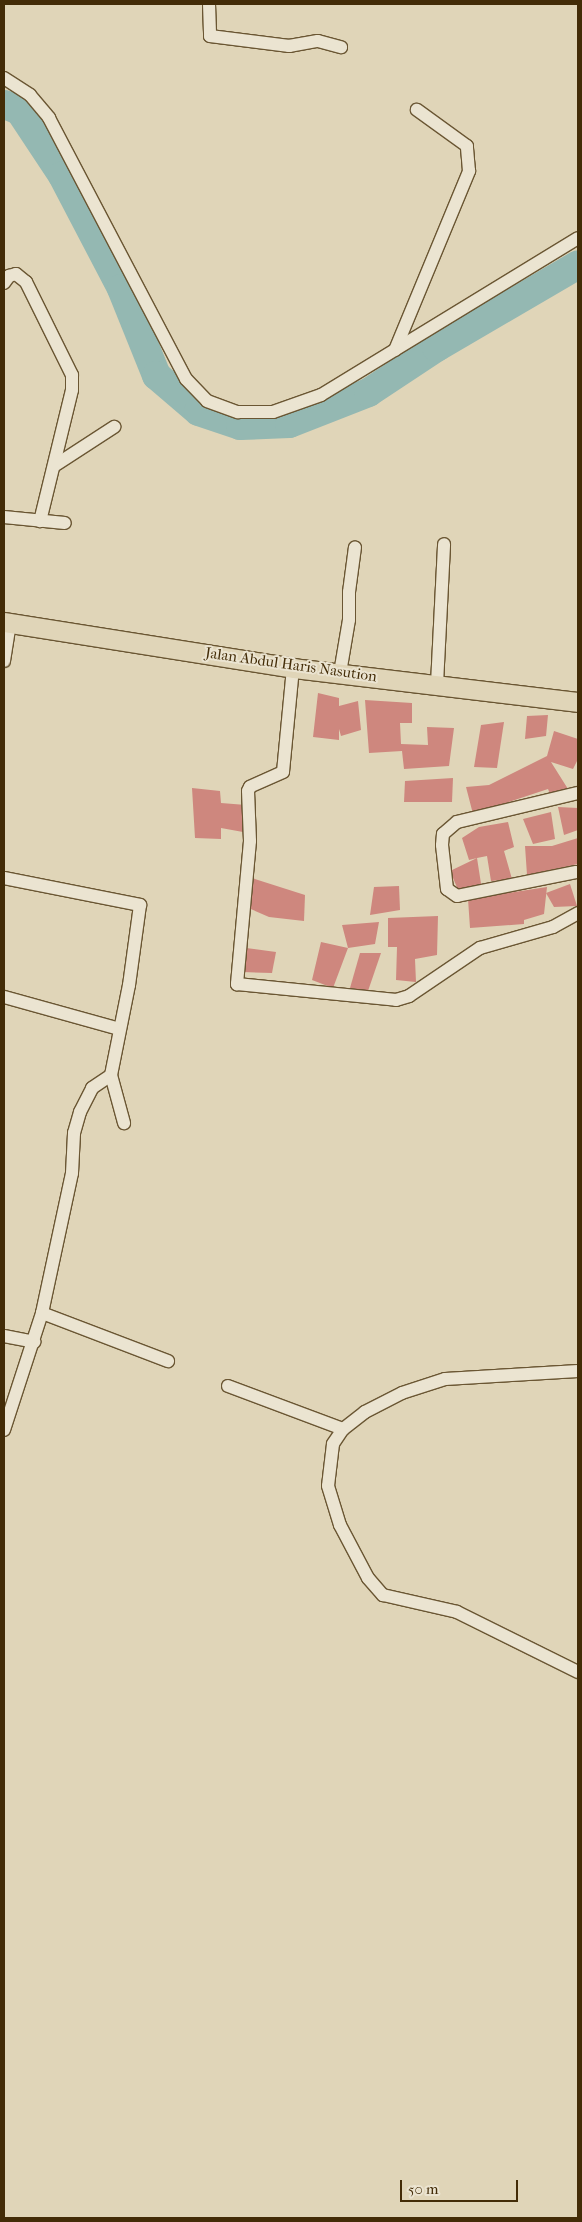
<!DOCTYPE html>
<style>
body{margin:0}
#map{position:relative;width:582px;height:2222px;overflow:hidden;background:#e0d5b8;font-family:"IM FELL French Canon",serif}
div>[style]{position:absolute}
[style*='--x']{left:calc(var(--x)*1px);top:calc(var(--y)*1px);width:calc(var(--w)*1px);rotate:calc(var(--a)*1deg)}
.river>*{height:29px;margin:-14.5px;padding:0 14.5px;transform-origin:14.5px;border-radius:14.5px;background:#94b8b2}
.building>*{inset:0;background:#ce877e}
.roads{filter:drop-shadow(1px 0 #6a5633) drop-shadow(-1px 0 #6a5633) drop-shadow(0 1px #6a5633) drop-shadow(0 -1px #6a5633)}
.minor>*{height:12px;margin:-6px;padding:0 6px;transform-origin:6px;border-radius:6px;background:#ebe4d1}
.primary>*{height:19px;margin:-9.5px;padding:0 9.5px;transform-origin:9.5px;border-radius:9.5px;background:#e0d5b8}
span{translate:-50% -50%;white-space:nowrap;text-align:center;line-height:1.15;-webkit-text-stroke:4px #ebe4d1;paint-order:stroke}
.street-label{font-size:15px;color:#432c07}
.frame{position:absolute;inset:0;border:5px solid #432c07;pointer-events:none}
.scale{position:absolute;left:400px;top:2180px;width:118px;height:22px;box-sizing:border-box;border:2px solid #432c07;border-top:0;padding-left:6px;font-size:15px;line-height:18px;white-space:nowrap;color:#432c07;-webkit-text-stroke:4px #ebe4d1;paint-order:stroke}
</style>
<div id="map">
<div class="river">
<div style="--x:4;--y:104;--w:16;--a:22"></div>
<div style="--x:19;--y:110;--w:78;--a:56.5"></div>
<div style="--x:62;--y:175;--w:127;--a:62.4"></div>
<div style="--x:121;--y:288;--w:94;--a:68.1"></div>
<div style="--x:156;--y:375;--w:55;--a:40.6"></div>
<div style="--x:198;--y:411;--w:44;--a:18.4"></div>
<div style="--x:240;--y:425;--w:49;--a:-2.3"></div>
<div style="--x:289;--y:423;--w:85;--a:-21.4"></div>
<div style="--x:368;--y:392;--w:82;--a:-33.5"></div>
<div style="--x:436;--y:347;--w:164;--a:-30.3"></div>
</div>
<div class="building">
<div style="clip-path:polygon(318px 693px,339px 698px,339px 706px,358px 701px,361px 730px,341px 736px,339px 729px,339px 740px,313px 737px)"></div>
<div style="clip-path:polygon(365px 700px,412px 703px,412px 723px,400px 723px,401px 744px,428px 745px,427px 727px,454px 728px,449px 766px,404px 769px,402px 751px,369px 753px)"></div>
<div style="clip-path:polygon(548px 715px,546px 736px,525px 739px,527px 716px)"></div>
<div style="clip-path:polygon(504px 722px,497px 768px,474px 767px,481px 725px)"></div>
<div style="clip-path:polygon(554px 731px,578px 739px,578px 759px,573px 769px,551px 762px,568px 789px,550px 794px,548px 789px,473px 814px,466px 787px,489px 785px,547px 756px)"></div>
<div style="clip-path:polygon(453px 778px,452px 802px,404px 802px,405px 781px)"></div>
<div style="clip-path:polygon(192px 788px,220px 791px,221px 803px,246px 805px,243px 832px,221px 828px,221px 839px,195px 838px)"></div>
<div style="clip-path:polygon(558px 807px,578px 808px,578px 830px,564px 835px)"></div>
<div style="clip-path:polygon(551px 812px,555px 839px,533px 844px,523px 819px)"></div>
<div style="clip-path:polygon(508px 822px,514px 847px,504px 851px,512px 879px,491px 881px,487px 856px,477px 858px,482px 890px,459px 892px,450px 871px,477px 858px,469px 860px,462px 838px,479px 827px)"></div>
<div style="clip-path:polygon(578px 838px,578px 864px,527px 875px,525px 846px,552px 846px)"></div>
<div style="clip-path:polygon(252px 878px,305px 895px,304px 921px,269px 917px,244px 906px)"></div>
<div style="clip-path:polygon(570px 884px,577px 906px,554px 907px,546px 893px)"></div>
<div style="clip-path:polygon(399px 886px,400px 910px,370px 915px,374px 887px)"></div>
<div style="clip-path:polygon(547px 887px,544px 914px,524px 920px,524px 924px,470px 928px,468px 899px)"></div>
<div style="clip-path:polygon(438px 916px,437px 955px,415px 959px,416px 982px,396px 980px,397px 947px,388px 947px,388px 918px)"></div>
<div style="clip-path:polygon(379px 922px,375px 944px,348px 948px,333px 988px,312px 980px,321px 942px,348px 948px,342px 925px)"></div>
<div style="clip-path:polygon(246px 948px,276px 952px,272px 973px,242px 972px)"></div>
<div style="clip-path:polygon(360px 953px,381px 953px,368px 991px,350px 988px)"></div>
</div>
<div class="roads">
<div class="minor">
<div style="--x:209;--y:4;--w:32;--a:88"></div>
<div style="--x:210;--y:36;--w:80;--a:7.2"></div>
<div style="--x:289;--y:46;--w:29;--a:-10"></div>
<div style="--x:318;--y:41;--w:24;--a:15"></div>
<div style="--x:4;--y:78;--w:31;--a:33"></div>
<div style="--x:30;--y:95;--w:30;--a:50"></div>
<div style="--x:49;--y:118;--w:295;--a:62.3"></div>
<div style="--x:186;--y:379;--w:30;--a:46"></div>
<div style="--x:207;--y:401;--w:33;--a:20"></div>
<div style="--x:238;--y:412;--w:35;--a:0"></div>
<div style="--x:273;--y:412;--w:51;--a:-19.5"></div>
<div style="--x:321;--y:395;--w:301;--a:-31.4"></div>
<div style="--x:4;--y:283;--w:9;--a:-54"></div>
<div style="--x:9;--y:276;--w:7;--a:-16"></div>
<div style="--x:16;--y:274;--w:13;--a:39"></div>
<div style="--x:26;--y:282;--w:104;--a:63.7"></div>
<div style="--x:72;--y:375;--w:15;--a:90"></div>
<div style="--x:72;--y:390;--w:135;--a:103.7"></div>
<div style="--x:395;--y:350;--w:194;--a:-67.5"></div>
<div style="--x:469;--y:171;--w:25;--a:-95"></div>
<div style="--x:467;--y:146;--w:62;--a:-144.2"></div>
<div style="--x:54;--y:466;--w:72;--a:-33"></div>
<div style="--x:4;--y:517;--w:61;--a:5.6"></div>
<div style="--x:4;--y:661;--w:38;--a:-81"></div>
<div style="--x:293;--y:668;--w:104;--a:95.5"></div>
<div style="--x:283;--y:772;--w:36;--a:156"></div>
<div style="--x:250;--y:787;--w:4;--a:117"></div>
<div style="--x:248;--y:791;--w:50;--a:87.7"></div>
<div style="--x:250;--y:841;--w:144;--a:95.2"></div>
<div style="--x:237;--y:984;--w:160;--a:5.7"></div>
<div style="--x:396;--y:1000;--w:14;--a:-17"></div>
<div style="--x:409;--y:996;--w:86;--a:-34.1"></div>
<div style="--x:480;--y:948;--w:76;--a:-16"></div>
<div style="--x:553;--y:927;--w:29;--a:-29"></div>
<div style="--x:340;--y:673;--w:54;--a:-80.4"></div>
<div style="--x:349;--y:620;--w:28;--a:-90"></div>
<div style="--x:349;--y:592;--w:45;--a:-82.4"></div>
<div style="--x:437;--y:684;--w:140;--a:-87.1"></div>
<div style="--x:576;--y:872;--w:121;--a:168.6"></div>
<div style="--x:457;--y:896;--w:12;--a:-145"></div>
<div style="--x:447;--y:889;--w:44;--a:-96.5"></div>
<div style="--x:442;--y:845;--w:11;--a:-85"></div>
<div style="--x:443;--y:834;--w:18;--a:-41"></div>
<div style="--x:457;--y:822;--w:124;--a:-13.5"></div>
<div style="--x:4;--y:878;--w:139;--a:11.2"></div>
<div style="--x:140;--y:905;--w:81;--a:97.8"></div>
<div style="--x:129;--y:985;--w:92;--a:101.3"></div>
<div style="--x:111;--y:1075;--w:50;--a:74.8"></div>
<div style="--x:4;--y:997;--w:119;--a:15.5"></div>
<div style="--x:42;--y:1313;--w:143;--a:-77.9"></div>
<div style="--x:72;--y:1173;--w:40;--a:-87.1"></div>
<div style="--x:74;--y:1133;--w:22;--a:-74"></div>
<div style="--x:80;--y:1112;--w:27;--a:-63"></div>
<div style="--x:92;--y:1088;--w:23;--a:-34"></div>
<div style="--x:4;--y:1336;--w:31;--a:11"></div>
<div style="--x:578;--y:1371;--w:133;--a:176.6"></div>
<div style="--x:445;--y:1379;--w:45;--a:162"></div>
<div style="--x:402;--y:1393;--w:42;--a:152.8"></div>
<div style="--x:365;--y:1412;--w:28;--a:142"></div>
<div style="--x:343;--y:1429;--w:18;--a:124"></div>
<div style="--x:333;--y:1444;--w:42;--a:96.8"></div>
<div style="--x:328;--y:1486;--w:41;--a:72.9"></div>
<div style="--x:340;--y:1525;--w:60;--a:62.2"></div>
<div style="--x:368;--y:1578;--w:23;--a:49"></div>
<div style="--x:383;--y:1595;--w:76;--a:12.9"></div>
<div style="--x:457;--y:1612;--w:135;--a:26.4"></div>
<div style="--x:228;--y:1386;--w:123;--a:20.5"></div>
<div style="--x:4;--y:1430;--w:123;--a:-72"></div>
<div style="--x:42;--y:1313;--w:135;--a:20.9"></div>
</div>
<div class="primary">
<div style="--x:4;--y:622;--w:293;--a:9"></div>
<div style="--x:293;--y:668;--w:287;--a:6.8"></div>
</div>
</div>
<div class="street-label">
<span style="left:291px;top:665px;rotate:8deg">Jalan Abdul Haris Nasution</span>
</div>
<div class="frame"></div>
<div class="scale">50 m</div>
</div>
